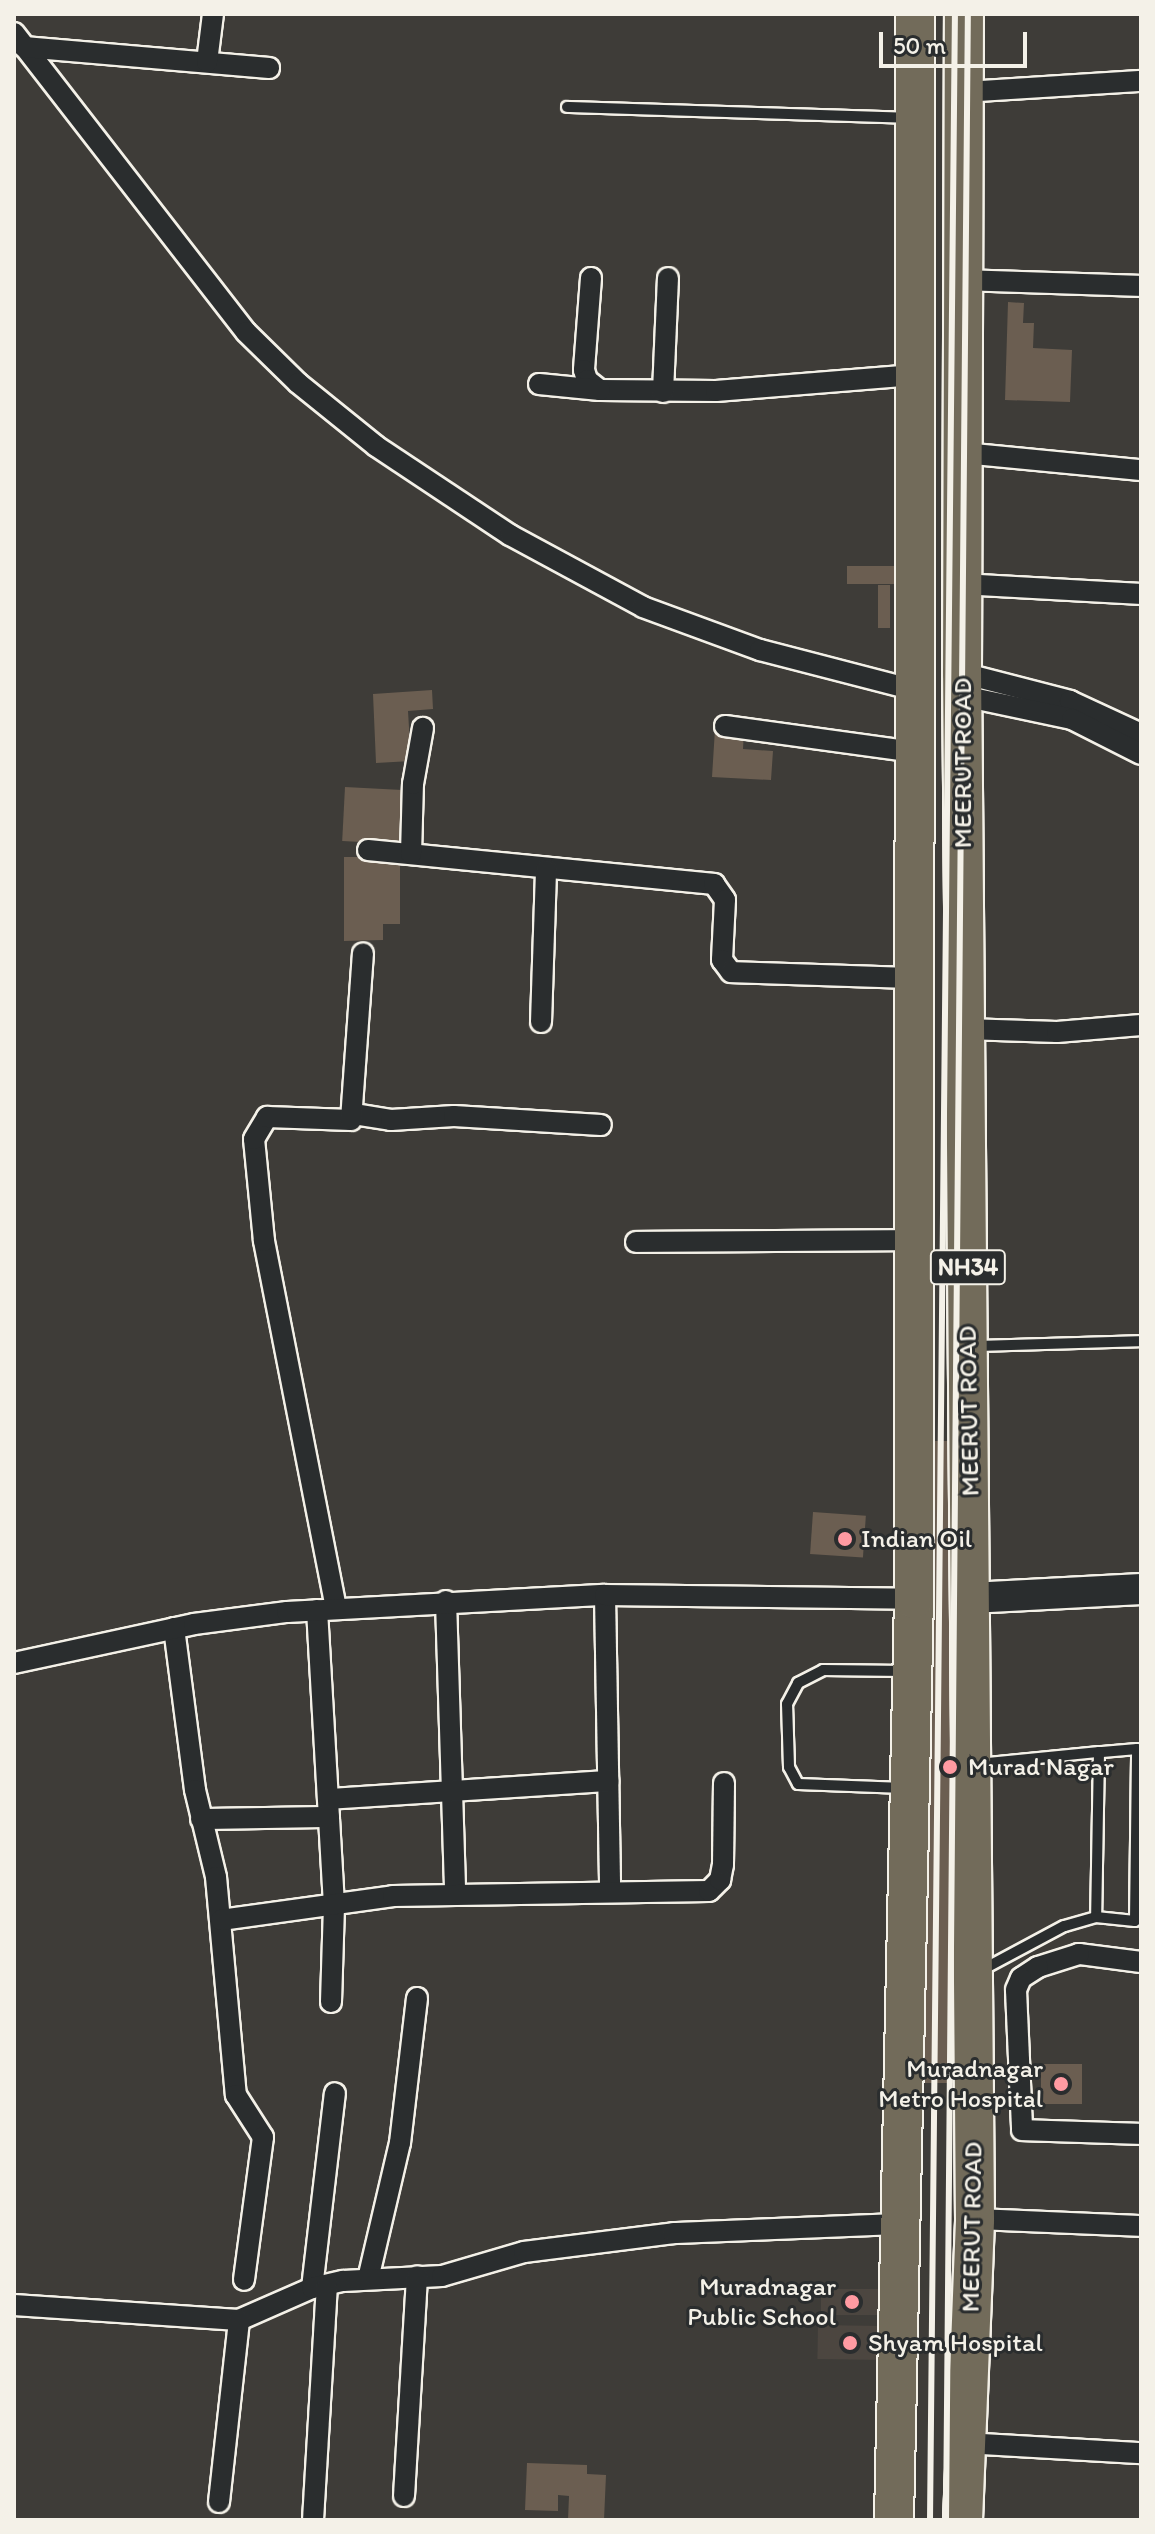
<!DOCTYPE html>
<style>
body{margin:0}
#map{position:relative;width:1155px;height:2534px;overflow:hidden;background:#3e3c38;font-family:Itim,sans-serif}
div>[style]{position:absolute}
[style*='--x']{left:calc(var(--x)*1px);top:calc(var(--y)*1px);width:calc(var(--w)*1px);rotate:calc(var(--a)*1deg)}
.built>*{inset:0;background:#4c4640;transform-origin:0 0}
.building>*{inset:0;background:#6b5e51;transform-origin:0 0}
.roads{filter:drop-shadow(2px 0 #f4f1e8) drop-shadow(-2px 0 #f4f1e8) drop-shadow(0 2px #f4f1e8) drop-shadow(0 -2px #f4f1e8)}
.lane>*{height:10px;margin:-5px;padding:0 5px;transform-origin:5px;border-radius:5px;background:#2a2d2e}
.street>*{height:20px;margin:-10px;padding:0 10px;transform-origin:10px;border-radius:10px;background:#2a2d2e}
.secondary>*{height:30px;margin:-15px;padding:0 15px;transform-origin:15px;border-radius:15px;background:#2a2d2e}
.highway>*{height:38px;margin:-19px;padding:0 19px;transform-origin:19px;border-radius:19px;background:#726b5a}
.rail>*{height:6px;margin:-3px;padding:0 3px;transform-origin:3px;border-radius:3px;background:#f4f1e8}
.dots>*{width:22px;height:22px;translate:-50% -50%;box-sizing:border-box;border:4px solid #2a2d2e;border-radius:50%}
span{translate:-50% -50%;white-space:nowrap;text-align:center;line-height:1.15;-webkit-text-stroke:6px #2a2d2e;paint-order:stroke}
.shield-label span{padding:2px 6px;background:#2a2d2e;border:2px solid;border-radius:6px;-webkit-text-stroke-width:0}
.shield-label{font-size:24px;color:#f4f1e8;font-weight:700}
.street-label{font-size:26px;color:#f4f1e8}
.poi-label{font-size:26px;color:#f4f1e8}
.left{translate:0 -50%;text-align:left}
.right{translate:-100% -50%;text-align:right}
.frame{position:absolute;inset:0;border:16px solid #f4f1e8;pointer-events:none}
.scale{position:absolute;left:879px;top:32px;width:148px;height:36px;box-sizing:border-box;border:4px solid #f4f1e8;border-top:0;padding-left:10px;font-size:24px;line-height:28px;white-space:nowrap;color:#f4f1e8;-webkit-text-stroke:6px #2a2d2e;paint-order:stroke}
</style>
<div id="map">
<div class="built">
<div style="left:821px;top:2289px;width:64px;height:26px"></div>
<div style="left:818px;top:2325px;width:64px;height:34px;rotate:1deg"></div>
</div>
<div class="building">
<div style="clip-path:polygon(1008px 302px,1024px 303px,1023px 323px,1034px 323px,1033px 348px,1072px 350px,1070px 402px,1005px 400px)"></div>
<div style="left:847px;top:566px;width:47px;height:18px"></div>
<div style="left:878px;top:585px;width:12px;height:43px"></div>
<div style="clip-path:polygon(432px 690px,433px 709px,408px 711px,411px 761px,376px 763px,373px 694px)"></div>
<div style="clip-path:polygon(715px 729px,744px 731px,743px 749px,773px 751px,771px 780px,712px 777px)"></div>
<div style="left:345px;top:787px;width:62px;height:54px;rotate:3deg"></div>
<div style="clip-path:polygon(344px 857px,400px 857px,400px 924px,383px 924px,383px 940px,344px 941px)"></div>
<div style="left:916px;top:1441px;width:62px;height:642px"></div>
<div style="left:813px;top:1512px;width:53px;height:42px;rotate:4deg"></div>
<div style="left:1041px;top:2064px;width:41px;height:40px"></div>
<div style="clip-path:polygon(527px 2463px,587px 2465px,587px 2474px,606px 2475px,604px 2520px,568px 2520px,569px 2496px,558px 2495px,558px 2511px,525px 2510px)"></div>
</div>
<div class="roads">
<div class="lane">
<div style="--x:567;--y:107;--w:342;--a:1.8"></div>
<div style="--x:974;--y:1346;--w:167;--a:-1.7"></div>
<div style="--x:978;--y:1764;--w:122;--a:-5.7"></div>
<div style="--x:1099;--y:1752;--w:165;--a:91"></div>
<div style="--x:1096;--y:1917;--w:33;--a:164"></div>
<div style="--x:1064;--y:1926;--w:93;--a:151.8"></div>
<div style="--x:904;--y:1788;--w:106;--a:-177.8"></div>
<div style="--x:798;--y:1784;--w:19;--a:-118"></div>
<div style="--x:789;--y:1767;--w:63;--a:-91.8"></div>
<div style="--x:787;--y:1704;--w:24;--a:-62"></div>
<div style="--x:798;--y:1683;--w:28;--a:-27"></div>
<div style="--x:823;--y:1670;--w:82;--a:0.7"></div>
<div style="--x:1096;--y:1917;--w:39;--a:6"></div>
<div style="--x:1135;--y:1921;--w:172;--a:-89.3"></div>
<div style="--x:1137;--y:1749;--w:38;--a:175"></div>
</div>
<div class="street">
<div style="--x:14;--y:33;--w:378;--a:52.2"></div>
<div style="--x:246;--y:332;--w:73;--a:44.4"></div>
<div style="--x:298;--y:383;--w:100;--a:38.9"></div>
<div style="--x:376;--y:446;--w:161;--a:33.6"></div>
<div style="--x:510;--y:535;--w:151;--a:28.4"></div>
<div style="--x:643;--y:607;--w:125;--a:20.2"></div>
<div style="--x:760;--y:650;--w:160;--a:14.5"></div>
<div style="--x:24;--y:47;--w:246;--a:4.9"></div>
<div style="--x:207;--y:62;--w:48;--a:-82.9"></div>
<div style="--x:964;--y:92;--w:177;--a:-3.6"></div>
<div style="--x:591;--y:278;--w:92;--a:94.4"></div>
<div style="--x:584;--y:370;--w:10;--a:73"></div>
<div style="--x:587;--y:380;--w:16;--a:38"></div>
<div style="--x:600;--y:390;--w:116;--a:0.5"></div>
<div style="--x:716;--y:391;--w:199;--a:-4.6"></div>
<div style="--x:963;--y:280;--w:178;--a:1.9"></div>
<div style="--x:539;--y:384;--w:61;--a:5.6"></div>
<div style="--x:663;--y:392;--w:114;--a:-87.5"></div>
<div style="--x:963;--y:453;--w:179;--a:5.5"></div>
<div style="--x:962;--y:584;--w:179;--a:3.2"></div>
<div style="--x:962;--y:673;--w:112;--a:14.5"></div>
<div style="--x:1070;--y:701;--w:78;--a:24.9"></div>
<div style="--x:963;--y:696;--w:111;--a:11.9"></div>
<div style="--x:1072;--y:719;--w:77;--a:26.9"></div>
<div style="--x:725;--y:726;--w:192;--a:7.8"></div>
<div style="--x:368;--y:850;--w:348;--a:5.6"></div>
<div style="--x:714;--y:884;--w:19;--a:55"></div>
<div style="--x:725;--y:900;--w:60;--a:92.9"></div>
<div style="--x:722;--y:960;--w:15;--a:53"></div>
<div style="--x:731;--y:972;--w:184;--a:1.9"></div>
<div style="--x:411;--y:854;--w:70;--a:-88.4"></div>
<div style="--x:413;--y:784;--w:57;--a:-79.9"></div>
<div style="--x:541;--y:1022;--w:152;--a:-88.1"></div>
<div style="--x:965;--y:1029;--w:92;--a:1.9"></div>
<div style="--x:1057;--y:1032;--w:84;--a:-4.8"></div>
<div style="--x:354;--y:1114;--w:37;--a:9"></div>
<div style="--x:391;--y:1120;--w:63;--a:-3.6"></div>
<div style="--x:454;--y:1116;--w:147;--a:3.5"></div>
<div style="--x:636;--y:1242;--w:279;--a:-0.4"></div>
<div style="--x:605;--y:1595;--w:296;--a:89"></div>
<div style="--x:446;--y:1601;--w:294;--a:88.2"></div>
<div style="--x:336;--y:1608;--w:374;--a:-101.1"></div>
<div style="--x:264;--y:1241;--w:102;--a:-95.6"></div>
<div style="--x:254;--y:1139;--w:26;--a:-59"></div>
<div style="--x:267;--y:1117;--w:84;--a:2"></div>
<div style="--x:351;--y:1120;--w:167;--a:-85.9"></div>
<div style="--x:317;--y:1610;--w:296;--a:86.7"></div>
<div style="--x:334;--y:1906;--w:96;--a:91.8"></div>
<div style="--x:174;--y:1628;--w:163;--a:82.6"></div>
<div style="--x:195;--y:1790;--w:89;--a:76.4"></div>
<div style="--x:216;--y:1877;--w:219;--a:84.8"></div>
<div style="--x:236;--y:2095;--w:50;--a:57.3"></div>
<div style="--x:263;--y:2137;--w:144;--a:97.6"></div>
<div style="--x:14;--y:1663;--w:184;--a:-12.2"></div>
<div style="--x:194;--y:1624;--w:94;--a:-7.4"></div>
<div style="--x:287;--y:1612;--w:318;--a:-3.1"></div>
<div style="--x:605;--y:1595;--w:309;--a:0.7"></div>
<div style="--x:329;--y:1799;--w:280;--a:-3.7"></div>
<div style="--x:201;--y:1819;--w:128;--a:-0.9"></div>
<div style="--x:221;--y:1920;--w:174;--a:-7.9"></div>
<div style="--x:393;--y:1896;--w:316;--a:-0.9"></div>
<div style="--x:709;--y:1891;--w:16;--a:-45"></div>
<div style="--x:720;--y:1880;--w:15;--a:-79"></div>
<div style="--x:723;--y:1865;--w:82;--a:-89.3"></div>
<div style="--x:1141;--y:1962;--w:63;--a:-172.6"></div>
<div style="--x:1079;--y:1954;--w:43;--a:162.4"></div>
<div style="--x:1038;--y:1967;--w:20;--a:147"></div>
<div style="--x:1021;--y:1978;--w:13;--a:113"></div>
<div style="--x:1016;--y:1990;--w:140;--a:87.5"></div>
<div style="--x:1022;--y:2130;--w:119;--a:1.9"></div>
<div style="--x:975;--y:2219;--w:166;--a:2.4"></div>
<div style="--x:368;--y:2279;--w:140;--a:-76.8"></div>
<div style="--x:400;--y:2143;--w:146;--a:-83.3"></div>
<div style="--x:312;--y:2288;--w:196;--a:-83.3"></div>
<div style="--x:14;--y:2305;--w:225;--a:3.8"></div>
<div style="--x:239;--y:2320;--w:80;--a:-23.7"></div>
<div style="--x:312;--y:2288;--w:32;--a:-13"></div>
<div style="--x:343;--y:2281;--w:99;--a:-2.9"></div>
<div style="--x:442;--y:2276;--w:85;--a:-16.3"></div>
<div style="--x:524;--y:2252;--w:151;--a:-7.2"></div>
<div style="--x:674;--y:2233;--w:226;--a:-2.3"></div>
<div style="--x:966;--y:2443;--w:175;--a:3.3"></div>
<div style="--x:404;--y:2496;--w:220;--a:-86.6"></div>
<div style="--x:219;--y:2502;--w:183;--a:-83.7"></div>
<div style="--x:313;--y:2520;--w:235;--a:-86.6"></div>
</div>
<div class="secondary">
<div style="--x:971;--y:1598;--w:170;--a:-3"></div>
</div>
<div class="highway">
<div style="--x:894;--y:2520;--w:921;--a:-88.76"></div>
<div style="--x:914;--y:1599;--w:1585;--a:-89.96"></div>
<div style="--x:963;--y:2520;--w:301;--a:-87.7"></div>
<div style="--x:975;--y:2219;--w:1546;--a:-90.48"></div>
<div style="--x:962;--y:673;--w:659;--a:-89.83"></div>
</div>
</div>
<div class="rail">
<div style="--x:930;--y:2520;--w:2506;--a:-89.43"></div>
<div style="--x:946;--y:2520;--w:2506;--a:-89.5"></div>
</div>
<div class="dots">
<div style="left:845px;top:1539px;background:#ff9aa2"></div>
<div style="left:950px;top:1767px;background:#ff9aa2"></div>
<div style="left:1061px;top:2084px;background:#ff9aa2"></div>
<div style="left:852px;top:2302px;background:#ff9aa2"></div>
<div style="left:850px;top:2343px;background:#ff9aa2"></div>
</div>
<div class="shield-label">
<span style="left:968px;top:1267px">NH34</span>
</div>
<div class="street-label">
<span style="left:963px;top:763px;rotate:-90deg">MEERUT ROAD</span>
<span style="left:969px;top:1411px;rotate:-91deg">MEERUT ROAD</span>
<span style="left:972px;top:2227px;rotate:-89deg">MEERUT ROAD</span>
</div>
<div class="poi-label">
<span class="left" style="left:861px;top:1539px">Indian Oil</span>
<span class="left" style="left:968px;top:1767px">Murad Nagar</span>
<span class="right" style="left:1043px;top:2084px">Muradnagar<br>Metro Hospital</span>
<span class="right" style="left:836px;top:2302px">Muradnagar<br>Public School</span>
<span class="left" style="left:868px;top:2343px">Shyam Hospital</span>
</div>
<div class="frame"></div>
<div class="scale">50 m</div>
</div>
